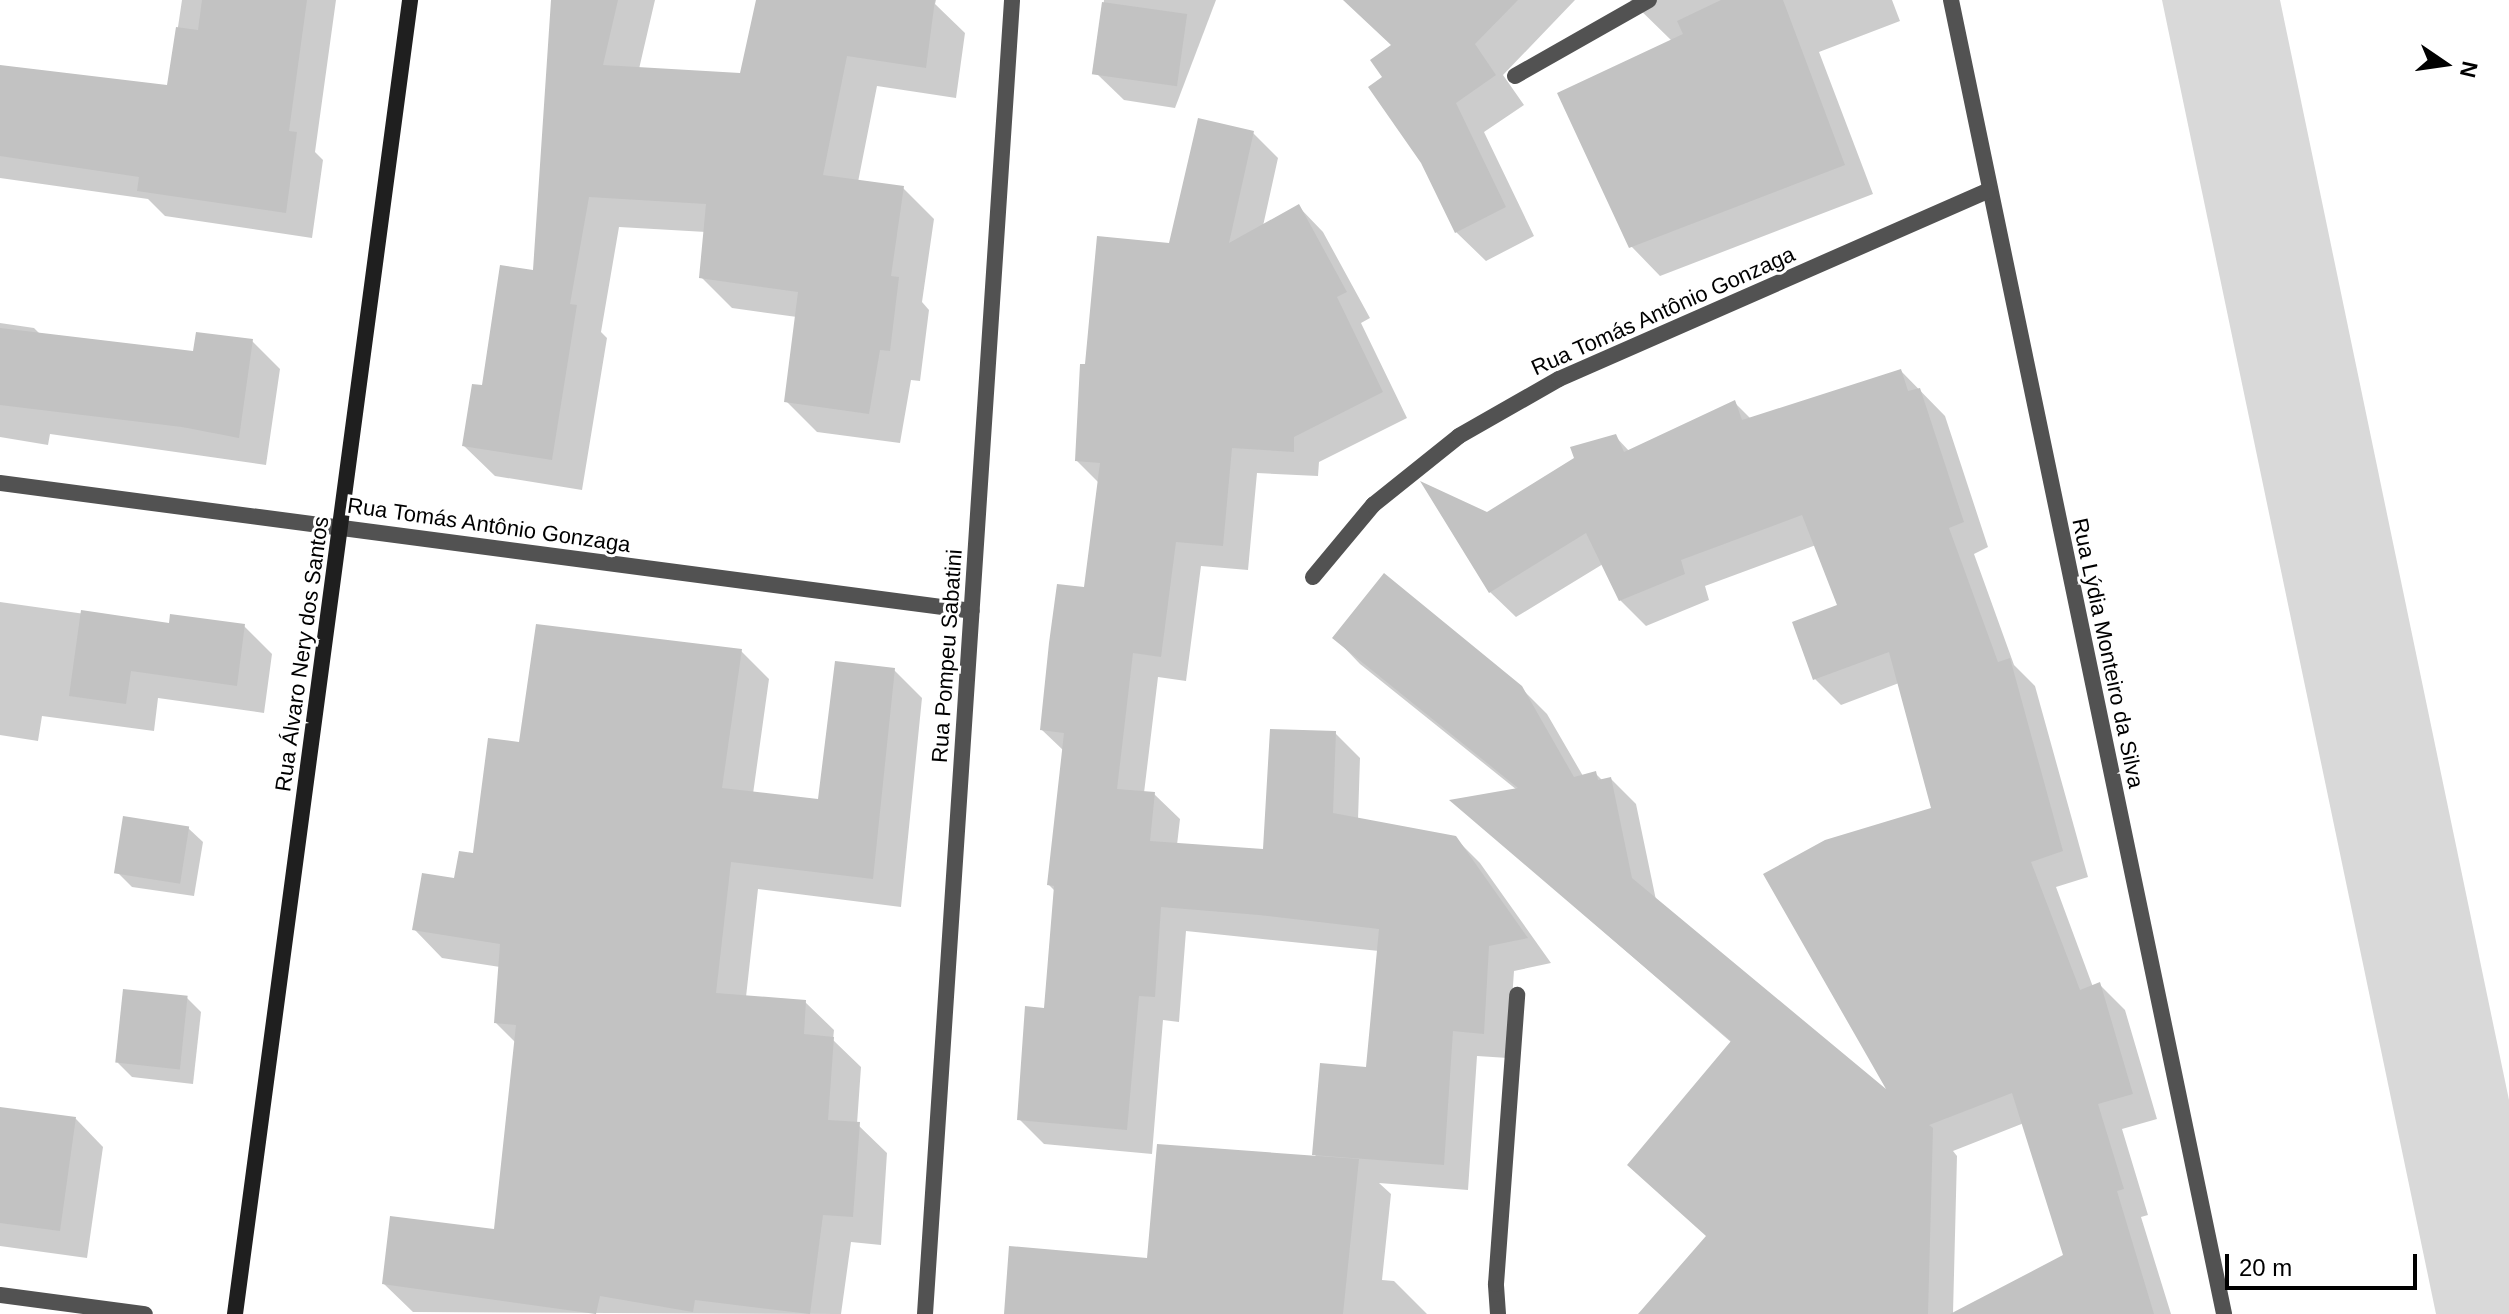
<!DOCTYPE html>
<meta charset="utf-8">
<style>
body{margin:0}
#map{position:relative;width:2509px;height:1314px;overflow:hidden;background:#fff;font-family:Helvetica,sans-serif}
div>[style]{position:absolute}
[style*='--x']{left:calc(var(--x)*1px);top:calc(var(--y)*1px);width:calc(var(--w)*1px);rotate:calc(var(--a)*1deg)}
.green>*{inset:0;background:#d9d9d9}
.shadow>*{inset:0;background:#0003}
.building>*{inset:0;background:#c2c2c2;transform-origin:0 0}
.street>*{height:16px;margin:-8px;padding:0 8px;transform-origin:8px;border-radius:8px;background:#525252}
.secondary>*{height:16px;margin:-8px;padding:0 8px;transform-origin:8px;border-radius:8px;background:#1f1f1f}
span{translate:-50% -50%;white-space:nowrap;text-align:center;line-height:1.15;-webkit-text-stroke:6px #fff;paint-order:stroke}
.street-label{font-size:22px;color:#000}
.north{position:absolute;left:2405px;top:24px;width:80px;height:80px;-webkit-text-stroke:6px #fff;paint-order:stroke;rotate:103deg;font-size:22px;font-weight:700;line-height:32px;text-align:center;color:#000}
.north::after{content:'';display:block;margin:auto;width:28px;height:36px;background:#000;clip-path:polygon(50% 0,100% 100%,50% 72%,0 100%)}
.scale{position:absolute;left:2225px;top:1254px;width:192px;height:36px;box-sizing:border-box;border:4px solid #000;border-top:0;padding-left:10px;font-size:24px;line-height:28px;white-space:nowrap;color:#000;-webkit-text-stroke:6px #fff;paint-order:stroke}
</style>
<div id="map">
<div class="green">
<div style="clip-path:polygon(2162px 0,2280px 0,2509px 1100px,2509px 1314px,2436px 1314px)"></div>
</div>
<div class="shadow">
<div style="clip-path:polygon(182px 0,336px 0,315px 152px,323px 160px,312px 238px,165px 216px,148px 199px,0 178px,0 67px,169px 87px)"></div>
<div style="clip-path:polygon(553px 0,655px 0,639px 69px,742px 75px,758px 0,936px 0,935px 4px,965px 33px,956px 98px,877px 86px,858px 182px,903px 188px,934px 219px,922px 302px,929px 310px,920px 381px,911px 380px,900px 443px,817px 432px,786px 401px,797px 317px,732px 308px,701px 277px,706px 232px,619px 227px,601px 332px,607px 338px,582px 490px,495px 476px,464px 446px,484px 388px,535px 272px)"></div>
<div style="clip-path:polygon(1104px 0,1216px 0,1175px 108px,1124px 100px,1097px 74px)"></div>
<div style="clip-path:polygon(1344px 0,1575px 0,1503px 75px,1524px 105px,1484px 132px,1534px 236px,1486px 261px,1456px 232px,1385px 78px,1393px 46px)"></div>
<div style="clip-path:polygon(1630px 0,1892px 0,1900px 21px,1819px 52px,1873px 194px,1660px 276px,1631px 246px,1672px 41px)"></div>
<div style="clip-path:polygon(1253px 133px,1278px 158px,1263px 226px,1298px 206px,1323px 232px,1370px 318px,1361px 323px,1407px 418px,1319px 462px,1318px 476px,1257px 473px,1248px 570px,1201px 566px,1186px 681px,1158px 677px,1144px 793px,1154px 794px,1180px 819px,1177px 845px,1265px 851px,1335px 733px,1360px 758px,1358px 820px,1455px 838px,1480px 863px,1551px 963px,1514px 971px,1508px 1058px,1477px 1056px,1468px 1190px,1379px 1183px,1391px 1194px,1382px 1280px,1394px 1281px,1427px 1314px,1006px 1314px,1149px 1260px,1318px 1158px,1314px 1154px,1367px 1069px,1379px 951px,1186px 931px,1179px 1022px,1163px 1020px,1152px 1154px,1044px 1144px,1019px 1119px,1046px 1010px,1055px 891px,1049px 885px,1064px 751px,1042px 730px,1086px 589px,1099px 483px,1077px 461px,1086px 366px)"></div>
<div style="clip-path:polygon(0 323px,34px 328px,41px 335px,195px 353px,252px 341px,280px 369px,266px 465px,50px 434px,48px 445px,0 437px)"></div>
<div style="clip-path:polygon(1901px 371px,1945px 416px,1988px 547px,1974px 554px,2014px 665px,2035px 686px,2088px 877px,2056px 887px,2093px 987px,2100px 985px,2125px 1010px,2157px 1119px,2122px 1129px,2148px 1215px,2141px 1217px,2171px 1314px,1954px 1314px,2066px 1256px,2024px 1123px,1953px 1151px,1957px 1156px,1953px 1314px,1659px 1314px,1708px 1237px,1732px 1043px,1453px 801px,1517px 790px,1360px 664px,1335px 638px,1520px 687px,1547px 714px,1583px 776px,1595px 773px,1603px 781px,1611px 779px,1636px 804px,1656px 900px,1892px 1097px,1934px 809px,1899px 683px,1841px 705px,1815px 679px,1840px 606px,1816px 545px,1705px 586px,1709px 600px,1646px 626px,1620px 600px,1603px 564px,1516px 617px,1490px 592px,1487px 514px,1615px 436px,1630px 452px,1734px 402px,1751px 419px)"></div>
<div style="clip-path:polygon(0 602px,170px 626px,244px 626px,272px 654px,264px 713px,158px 698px,154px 731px,42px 716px,38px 741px,0 735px)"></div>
<div style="clip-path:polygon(741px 651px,769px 679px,753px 794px,820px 801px,894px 670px,922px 698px,901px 907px,758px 889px,746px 997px,805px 1002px,834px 1030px,833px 1040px,861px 1067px,857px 1124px,887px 1153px,881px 1245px,851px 1242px,841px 1314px,413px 1312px,384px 1284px,496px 1232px,516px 1043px,496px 1023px,500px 967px,442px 958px,414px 929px,474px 856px,520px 744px)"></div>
<div style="clip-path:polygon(188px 828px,203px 842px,194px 896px,132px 887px,118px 873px)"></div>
<div style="clip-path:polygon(187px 998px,201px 1012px,193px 1084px,132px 1077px,118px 1063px)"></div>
<div style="clip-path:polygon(0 1109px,76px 1119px,103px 1147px,87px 1258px,0 1246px)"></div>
</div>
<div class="building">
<div style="clip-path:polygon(202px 0,307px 0,289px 131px,297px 132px,286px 213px,137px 191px,139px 177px,0 156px,0 65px,167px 85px,176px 27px,198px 30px)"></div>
<div style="clip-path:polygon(551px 0,618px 0,603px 65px,740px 73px,756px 0,935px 0,926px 68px,847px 56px,823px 175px,904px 186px,891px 276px,899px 277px,890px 351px,880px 350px,869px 414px,784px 402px,798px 292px,699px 278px,706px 204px,589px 197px,570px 304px,577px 305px,552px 460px,462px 446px,472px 384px,482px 385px,500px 265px,533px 270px)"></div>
<div style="clip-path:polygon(1343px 0,1518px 0,1475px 44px,1496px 75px,1456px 103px,1506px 207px,1455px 233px,1421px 163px,1368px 87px,1382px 77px,1370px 60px,1391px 45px)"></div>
<div style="clip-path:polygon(1721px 0,1783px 0,1845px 165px,1629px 248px,1557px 93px,1683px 34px,1677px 21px)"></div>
<div style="left:1102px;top:2px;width:86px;height:73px;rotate:8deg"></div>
<div style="clip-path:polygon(1198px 118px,1254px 131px,1229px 243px,1299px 204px,1347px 292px,1337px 297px,1383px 392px,1294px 437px,1294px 452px,1232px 448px,1223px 546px,1176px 542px,1161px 657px,1133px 653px,1117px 789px,1155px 792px,1150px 841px,1263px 849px,1270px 729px,1336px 731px,1333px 813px,1456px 836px,1528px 938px,1489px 946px,1484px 1034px,1453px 1031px,1444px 1165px,1312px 1155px,1320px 1063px,1366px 1067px,1379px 929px,1259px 915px,1161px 907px,1155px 997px,1139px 996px,1127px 1130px,1017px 1120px,1025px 1006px,1044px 1008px,1054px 886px,1047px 885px,1064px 733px,1040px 730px,1049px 643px,1057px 584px,1084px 587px,1100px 463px,1075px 461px,1080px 364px,1085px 364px,1097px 236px,1169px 243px)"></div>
<div style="clip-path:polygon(0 328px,193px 351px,196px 332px,253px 339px,239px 438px,182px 427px,0 405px)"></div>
<div style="clip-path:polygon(1901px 369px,1908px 391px,1920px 388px,1964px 522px,1949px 528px,1998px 662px,2010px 658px,2063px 851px,2031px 862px,2080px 990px,2100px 982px,2133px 1094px,2098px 1104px,2124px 1189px,2117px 1191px,2154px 1314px,1950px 1314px,2063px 1255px,2012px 1093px,1929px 1125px,1933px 1128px,1928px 1314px,1638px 1314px,1706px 1236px,1627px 1165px,1731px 1041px,1449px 800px,1518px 788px,1332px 638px,1384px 573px,1522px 686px,1574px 777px,1596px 771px,1598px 780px,1611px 777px,1632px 878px,1886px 1089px,1763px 874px,1825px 840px,1931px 808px,1889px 652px,1813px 680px,1792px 622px,1837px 605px,1802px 515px,1681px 560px,1685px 574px,1619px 601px,1586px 533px,1489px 593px,1420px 481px,1487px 512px,1574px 458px,1570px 447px,1616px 434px,1624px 452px,1735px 400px,1742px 420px)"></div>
<div style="clip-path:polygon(81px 610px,169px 623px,170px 614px,245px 624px,237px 686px,131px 671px,126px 704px,69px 696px)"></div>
<div style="clip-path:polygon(536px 624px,742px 649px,722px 788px,818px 799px,835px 661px,895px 668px,873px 879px,731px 862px,716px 993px,806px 1000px,804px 1034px,834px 1037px,828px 1120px,860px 1122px,853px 1217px,823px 1215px,810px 1314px,695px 1300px,693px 1312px,600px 1296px,596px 1314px,382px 1284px,390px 1216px,494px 1229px,516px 1025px,494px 1023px,500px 944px,412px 930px,422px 873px,454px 878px,459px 851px,473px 853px,488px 738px,519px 742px)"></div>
<div style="left:123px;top:816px;width:67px;height:58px;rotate:9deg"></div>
<div style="left:123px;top:989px;width:65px;height:74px;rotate:6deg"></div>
<div style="clip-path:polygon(0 1107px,76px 1117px,60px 1231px,0 1223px)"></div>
<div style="clip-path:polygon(1157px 1144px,1359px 1159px,1343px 1314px,1004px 1314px,1009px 1246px,1147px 1258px)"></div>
</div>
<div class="street">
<div style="--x:1951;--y:0;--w:1342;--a:78.26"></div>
<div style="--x:1515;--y:76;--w:154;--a:-29.6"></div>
<div style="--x:0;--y:483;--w:980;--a:7.5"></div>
<div style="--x:1313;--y:577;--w:94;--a:-50.2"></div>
<div style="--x:1373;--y:505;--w:110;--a:-38.7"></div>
<div style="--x:1459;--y:436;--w:115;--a:-29.7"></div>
<div style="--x:1559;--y:379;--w:468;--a:-23.7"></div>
<div style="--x:0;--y:1295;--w:146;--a:7.5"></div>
<div style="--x:925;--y:1314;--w:1317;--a:-86.21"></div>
<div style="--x:1498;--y:1314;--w:30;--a:-94"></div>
<div style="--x:1496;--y:1284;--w:290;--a:-85.8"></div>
</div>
<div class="secondary">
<div style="--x:235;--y:1314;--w:1326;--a:-82.41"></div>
</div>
<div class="street-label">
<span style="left:1663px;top:311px;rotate:-24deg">Rua Tomás Antônio Gonzaga</span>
<span style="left:489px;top:525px;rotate:8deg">Rua Tomás Antônio Gonzaga</span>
<span style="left:2108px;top:653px;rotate:78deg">Rua Lýdia Monteiro da Silva</span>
<span style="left:302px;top:654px;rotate:-82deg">Rua Álvaro Nery dos Santos</span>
<span style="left:947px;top:656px;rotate:-86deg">Rua Pompeu Sabatini</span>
</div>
<div class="north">N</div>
<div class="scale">20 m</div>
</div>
